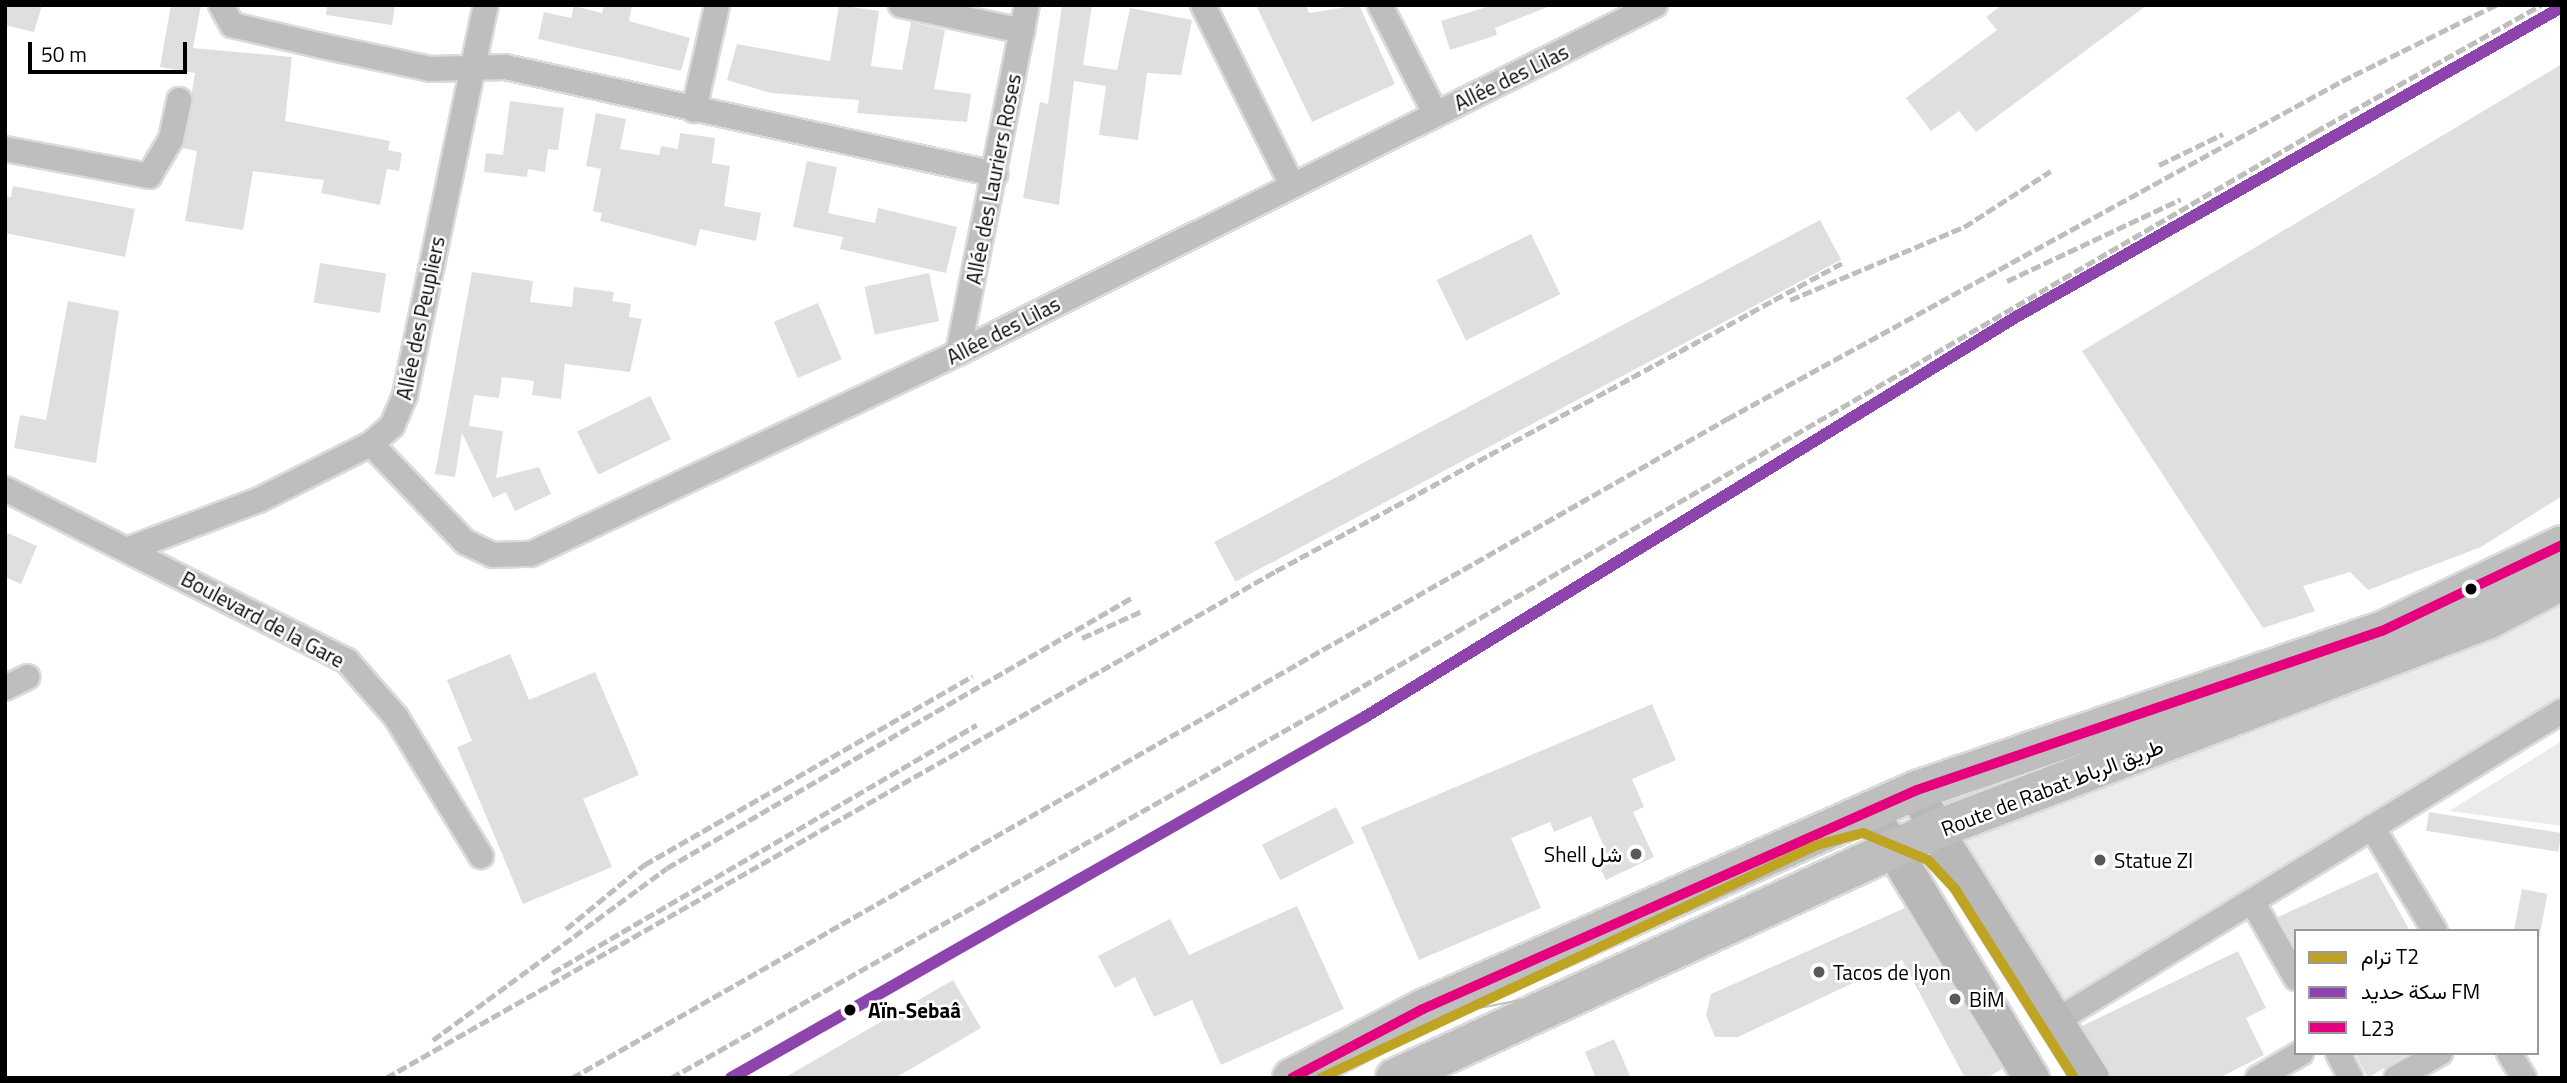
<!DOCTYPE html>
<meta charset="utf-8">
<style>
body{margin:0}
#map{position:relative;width:2567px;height:1083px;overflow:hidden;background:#fff;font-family:"Titillium Web",Vazirmatn,sans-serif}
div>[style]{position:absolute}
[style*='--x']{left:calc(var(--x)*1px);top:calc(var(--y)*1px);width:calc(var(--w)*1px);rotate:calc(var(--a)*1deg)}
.green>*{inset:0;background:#ebebeb}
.building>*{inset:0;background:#dfdfdf;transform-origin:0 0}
.roads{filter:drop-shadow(2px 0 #dbdbdb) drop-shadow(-2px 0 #dbdbdb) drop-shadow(0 2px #dbdbdb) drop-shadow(0 -2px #dbdbdb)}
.street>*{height:24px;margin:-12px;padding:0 12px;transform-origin:12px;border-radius:12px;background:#bebebe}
.secondary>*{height:35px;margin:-17.5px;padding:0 17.5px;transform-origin:17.5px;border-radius:17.5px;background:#b8b8b8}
.primary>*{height:38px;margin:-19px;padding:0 19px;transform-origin:19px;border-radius:19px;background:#bebebe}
.tram>*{height:2px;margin:-1px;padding:0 1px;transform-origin:1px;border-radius:1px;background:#bebebe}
.rail>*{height:5px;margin-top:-2.5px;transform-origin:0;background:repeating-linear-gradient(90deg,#bebebe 0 10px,transparent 0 13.5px)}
.bus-1>*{height:10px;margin:-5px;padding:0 5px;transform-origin:5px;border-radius:5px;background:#e5007d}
.rail-1>*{height:12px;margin:-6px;padding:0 6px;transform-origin:6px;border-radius:6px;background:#8e44ad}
.tram-1>*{height:10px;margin:-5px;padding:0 5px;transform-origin:5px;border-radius:5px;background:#bfa423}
.dots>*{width:19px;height:19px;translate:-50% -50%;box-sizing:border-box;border:4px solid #fff;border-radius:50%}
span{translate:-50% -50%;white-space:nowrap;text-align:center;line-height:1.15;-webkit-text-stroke:5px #fff;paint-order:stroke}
.street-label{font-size:21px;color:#000}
.poi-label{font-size:21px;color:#000}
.right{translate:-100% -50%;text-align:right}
.left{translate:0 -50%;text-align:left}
.stop-label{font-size:21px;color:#000;font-weight:700}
.frame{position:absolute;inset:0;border:7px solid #000;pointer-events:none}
.legend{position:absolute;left:2294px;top:929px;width:245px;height:126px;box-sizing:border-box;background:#fff;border:2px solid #999;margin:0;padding:9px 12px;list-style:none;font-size:21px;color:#000}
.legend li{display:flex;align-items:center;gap:14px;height:35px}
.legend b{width:35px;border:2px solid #999}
.scale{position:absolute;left:28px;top:42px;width:159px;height:32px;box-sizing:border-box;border:4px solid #000;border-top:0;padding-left:9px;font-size:21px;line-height:24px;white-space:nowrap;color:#000;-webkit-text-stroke:5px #fff;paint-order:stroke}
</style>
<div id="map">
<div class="green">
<div style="clip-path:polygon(2562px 597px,2562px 720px,2055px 1018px,1946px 832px,2341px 698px,2494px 634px)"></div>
<div style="clip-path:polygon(2562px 741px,2562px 826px,2449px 811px)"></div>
</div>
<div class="building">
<div style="clip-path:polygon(5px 5px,42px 5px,34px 32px,5px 25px)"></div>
<div style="clip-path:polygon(171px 5px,201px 5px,193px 48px,292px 57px,285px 121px,390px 141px,388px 150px,402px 153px,399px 171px,387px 169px,380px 205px,321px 193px,324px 180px,253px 171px,243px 230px,185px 221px,197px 151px,183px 148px,195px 73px,160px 67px)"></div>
<div style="clip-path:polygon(327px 5px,395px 5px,392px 25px,326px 15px)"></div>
<div style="clip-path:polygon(604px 5px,632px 5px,629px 21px,690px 38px,681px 71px,538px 39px,544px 12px,571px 18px,574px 6px,602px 13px)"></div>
<div style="clip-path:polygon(839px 5px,879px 11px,871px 66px,902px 70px,911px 22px,945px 30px,934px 89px,971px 94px,967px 122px,857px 113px,859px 100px,771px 93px,727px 80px,737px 44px,830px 61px)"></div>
<div style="clip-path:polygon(1062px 5px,1092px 5px,1083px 65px,1117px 70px,1130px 8px,1192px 20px,1181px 75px,1147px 73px,1138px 140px,1099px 135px,1106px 86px,1074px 81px,1059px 205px,1023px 198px,1040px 102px,1048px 104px)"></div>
<div style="clip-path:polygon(1256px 5px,1306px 5px,1309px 13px,1359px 5px,1395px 84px,1312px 122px)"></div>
<div style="clip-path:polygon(1493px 5px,1550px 6px,1495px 28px,1497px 35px,1450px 50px,1441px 21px)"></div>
<div style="clip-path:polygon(2002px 5px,2147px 5px,1976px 132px,1959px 111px,1931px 131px,1906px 98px,1997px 30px,1986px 17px)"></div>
<div style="clip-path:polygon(2562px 64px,2562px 496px,2481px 547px,2368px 590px,2350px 572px,2303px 586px,2315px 611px,2263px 628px,2082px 351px)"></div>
<div style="clip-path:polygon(510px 101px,564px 108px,558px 150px,548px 149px,545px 172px,528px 169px,527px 177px,484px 172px,486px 153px,503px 155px)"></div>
<div style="clip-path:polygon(596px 113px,626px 119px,620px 149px,659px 155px,661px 146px,678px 149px,680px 133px,715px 138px,712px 163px,730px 166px,724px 206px,761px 213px,756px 241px,700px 229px,696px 246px,600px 221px,602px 213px,593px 211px,601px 169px,586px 166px)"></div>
<div style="clip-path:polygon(807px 161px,837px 167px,828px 213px,875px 223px,878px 208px,957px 227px,946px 273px,840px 249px,843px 237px,793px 227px)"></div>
<div style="clip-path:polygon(13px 186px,135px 209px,125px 257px,5px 233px,5px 196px,11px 197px)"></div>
<div style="left:1820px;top:220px;width:45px;height:686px;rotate:62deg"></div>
<div style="left:1531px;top:234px;width:67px;height:105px;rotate:64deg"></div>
<div style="left:320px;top:263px;width:67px;height:40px;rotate:9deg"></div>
<div style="clip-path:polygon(472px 272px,533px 281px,530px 302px,572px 307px,574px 287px,614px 292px,612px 301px,631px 304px,629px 317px,642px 319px,630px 372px,565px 364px,561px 399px,532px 395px,534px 381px,502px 377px,499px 398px,474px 395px,469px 426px,503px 431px,496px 478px,539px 467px,551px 494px,515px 511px,506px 492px,493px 498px,462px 433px,455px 477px,435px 474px)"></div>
<div style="left:929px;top:273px;width:49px;height:66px;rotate:78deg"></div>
<div style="clip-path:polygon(68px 301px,119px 311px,96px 463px,14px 448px,20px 415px,46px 420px)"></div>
<div style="left:818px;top:303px;width:61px;height:48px;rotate:67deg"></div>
<div style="left:650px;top:396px;width:48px;height:81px;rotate:64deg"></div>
<div style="clip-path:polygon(5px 532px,37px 546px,21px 584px,5px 577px)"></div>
<div style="clip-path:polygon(510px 654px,529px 700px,595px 672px,639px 775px,583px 799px,612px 867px,523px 904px,457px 747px,472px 741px,447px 680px)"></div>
<div style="clip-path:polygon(1652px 704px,1676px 760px,1632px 779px,1644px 807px,1633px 812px,1654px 857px,1606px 880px,1598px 864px,1609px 859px,1591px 816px,1554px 832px,1550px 822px,1511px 838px,1541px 908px,1419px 960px,1361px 827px)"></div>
<div style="left:1336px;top:807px;width:40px;height:83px;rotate:63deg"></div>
<div style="left:2429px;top:812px;width:134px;height:19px;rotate:9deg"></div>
<div style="clip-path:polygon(2377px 872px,2410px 931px,2296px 931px,2296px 948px,2278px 917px)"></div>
<div style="left:2522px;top:889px;width:26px;height:43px;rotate:11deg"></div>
<div style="clip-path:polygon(1297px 906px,1344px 1009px,1221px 1065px,1192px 1000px,1154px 1017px,1135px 977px,1115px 988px,1098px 956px,1170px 919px,1189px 955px)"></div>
<div style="clip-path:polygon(1905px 908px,2002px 1069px,1987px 1078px,1965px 1078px,1902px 960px,1738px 1037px,1715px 1037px,1706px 1015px,1711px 994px)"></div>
<div style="clip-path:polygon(2238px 951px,2266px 1008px,2246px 1018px,2264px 1055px,2219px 1078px,2111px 1078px,2082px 1026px)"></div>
<div style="clip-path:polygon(953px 980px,981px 1028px,895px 1078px,784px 1078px)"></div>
<div style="clip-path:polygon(1614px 1039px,1631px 1078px,1596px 1078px,1585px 1052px)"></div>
<div style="clip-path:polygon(2355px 1053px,2409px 1053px,2368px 1078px)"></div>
</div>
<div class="roads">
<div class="street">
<div style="--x:221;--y:5;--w:23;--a:61"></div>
<div style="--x:232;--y:25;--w:92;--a:13.1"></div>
<div style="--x:322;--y:46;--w:111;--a:11.9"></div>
<div style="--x:431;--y:69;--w:74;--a:-1.5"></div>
<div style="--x:505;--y:67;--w:502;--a:12.32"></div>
<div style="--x:901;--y:5;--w:124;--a:12.1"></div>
<div style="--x:1203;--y:5;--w:201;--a:63.7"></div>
<div style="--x:1380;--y:5;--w:121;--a:63"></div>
<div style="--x:694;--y:110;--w:107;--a:-77.6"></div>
<div style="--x:5;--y:149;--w:147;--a:10.6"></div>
<div style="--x:149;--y:176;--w:43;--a:-59.3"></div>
<div style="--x:171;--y:139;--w:40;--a:-78"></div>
<div style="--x:958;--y:353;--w:355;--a:-78.8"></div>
<div style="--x:371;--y:444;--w:136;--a:46.2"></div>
<div style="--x:465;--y:542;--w:31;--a:25"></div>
<div style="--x:493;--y:555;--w:38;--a:-2"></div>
<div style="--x:531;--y:554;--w:472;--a:-25.2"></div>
<div style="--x:958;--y:353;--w:779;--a:-26.53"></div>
<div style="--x:5;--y:489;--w:383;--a:26.7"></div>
<div style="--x:347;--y:661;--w:74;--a:48.8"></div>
<div style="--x:396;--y:717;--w:163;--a:58.6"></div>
<div style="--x:129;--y:549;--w:139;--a:-20.7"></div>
<div style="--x:259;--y:500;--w:125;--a:-26.6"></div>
<div style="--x:371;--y:444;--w:28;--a:-41"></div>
<div style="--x:392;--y:426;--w:34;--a:-67"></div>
<div style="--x:405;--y:395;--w:398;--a:-78.3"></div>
<div style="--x:5;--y:688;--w:25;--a:-26"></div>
<div style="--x:2372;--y:827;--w:122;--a:58.8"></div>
<div style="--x:2252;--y:901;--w:89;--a:60.3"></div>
<div style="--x:2056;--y:1021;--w:593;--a:-31.49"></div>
<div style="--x:2338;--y:1053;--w:28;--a:63"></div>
<div style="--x:2509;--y:1053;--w:29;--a:59"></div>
<div style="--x:2258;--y:1078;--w:50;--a:-30.2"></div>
<div style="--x:2396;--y:1078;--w:51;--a:-29.6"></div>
</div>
<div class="secondary">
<div style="--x:1917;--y:790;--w:44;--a:65.8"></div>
<div style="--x:1935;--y:830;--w:293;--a:57.8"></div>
<div style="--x:1870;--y:811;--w:312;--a:58.9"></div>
</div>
<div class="primary">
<div style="--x:1292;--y:1078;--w:148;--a:-27.8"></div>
<div style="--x:1423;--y:1009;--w:540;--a:-23.91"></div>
<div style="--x:1917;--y:790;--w:491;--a:-18.9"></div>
<div style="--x:2382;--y:631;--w:199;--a:-25.5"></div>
<div style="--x:1395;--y:1078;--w:594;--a:-24.67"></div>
<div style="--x:1935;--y:830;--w:591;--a:-20.83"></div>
<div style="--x:2487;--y:620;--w:85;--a:-27.5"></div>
</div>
</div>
<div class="tram">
<div style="--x:1459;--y:1012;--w:62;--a:-11.1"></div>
</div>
<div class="rail">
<div style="--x:2530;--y:23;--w:36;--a:-28"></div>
<div style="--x:2315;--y:132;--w:259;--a:-29.3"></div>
<div style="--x:2159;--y:165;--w:71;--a:-25.8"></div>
<div style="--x:2007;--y:281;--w:192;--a:-25.2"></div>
<div style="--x:1790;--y:300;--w:189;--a:-22.8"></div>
<div style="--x:1964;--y:227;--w:103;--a:-32.8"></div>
<div style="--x:1082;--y:638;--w:66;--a:-24.2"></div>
<div style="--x:566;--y:929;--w:101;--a:-39.4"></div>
<div style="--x:644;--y:865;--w:379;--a:-29.9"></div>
<div style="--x:552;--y:973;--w:492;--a:-30.3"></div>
<div style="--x:433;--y:1040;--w:290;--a:-36.3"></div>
<div style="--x:667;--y:868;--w:539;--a:-30.18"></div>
<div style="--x:386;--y:1078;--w:1024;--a:-29.67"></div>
<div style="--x:1276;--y:571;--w:644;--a:-28.55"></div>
<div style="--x:572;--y:1078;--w:1330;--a:-29.71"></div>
<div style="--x:1727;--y:419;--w:702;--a:-28.79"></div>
<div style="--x:2342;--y:81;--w:172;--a:-26.3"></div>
<div style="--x:671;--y:1078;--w:781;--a:-29.52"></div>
<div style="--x:1351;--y:693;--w:1123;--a:-30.19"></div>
</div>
<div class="bus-1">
<div style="--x:1292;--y:1078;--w:148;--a:-27.8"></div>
<div style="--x:1423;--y:1009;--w:540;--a:-23.91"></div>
<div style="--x:1917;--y:790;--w:491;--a:-18.9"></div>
<div style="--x:2382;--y:631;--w:199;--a:-25.5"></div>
</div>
<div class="rail-1">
<div style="--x:731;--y:1078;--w:730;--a:-29.66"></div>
<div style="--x:1365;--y:717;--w:764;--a:-31.57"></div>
<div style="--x:2016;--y:317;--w:628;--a:-29.59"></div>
</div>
<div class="tram-1">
<div style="--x:1321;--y:1078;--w:548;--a:-25.16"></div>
<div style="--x:1817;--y:845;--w:48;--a:-14.6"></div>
<div style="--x:1863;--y:833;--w:70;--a:22.6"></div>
<div style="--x:1928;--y:860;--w:40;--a:47"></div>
<div style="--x:1955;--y:889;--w:223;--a:57.8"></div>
</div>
<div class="dots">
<div style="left:2471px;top:589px;background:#000"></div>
<div style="left:1636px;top:854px;background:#595959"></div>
<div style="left:2100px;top:860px;background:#595959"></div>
<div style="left:1819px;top:972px;background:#595959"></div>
<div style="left:1955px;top:999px;background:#595959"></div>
<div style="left:850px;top:1010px;background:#000"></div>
</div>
<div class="street-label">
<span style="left:1511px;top:77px;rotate:-26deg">Allée des Lilas</span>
<span style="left:993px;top:179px;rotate:-79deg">Allée des Lauriers Roses</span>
<span style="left:420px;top:318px;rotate:-78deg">Allée des Peupliers</span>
<span style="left:1003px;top:330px;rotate:-27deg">Allée des Lilas</span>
<span style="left:263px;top:619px;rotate:28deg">Boulevard de la Gare</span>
<span style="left:2052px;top:787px;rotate:-21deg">Route de Rabat طريق الرباط</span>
</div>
<div class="poi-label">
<span class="right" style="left:1622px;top:854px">Shell شل</span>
<span class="left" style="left:2114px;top:860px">Statue ZI</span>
<span class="left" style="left:1833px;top:972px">Tacos de lyon</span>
<span class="left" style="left:1969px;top:999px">BİM</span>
</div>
<div class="stop-label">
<span class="left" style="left:868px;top:1010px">Aïn-Sebaâ</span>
</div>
<div class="frame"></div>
<ul class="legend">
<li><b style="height:9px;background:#bfa423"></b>ترام T2</li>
<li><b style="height:9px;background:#8e44ad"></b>سكة حديد FM</li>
<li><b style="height:9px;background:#e5007d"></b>L23</li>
</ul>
<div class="scale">50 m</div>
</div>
